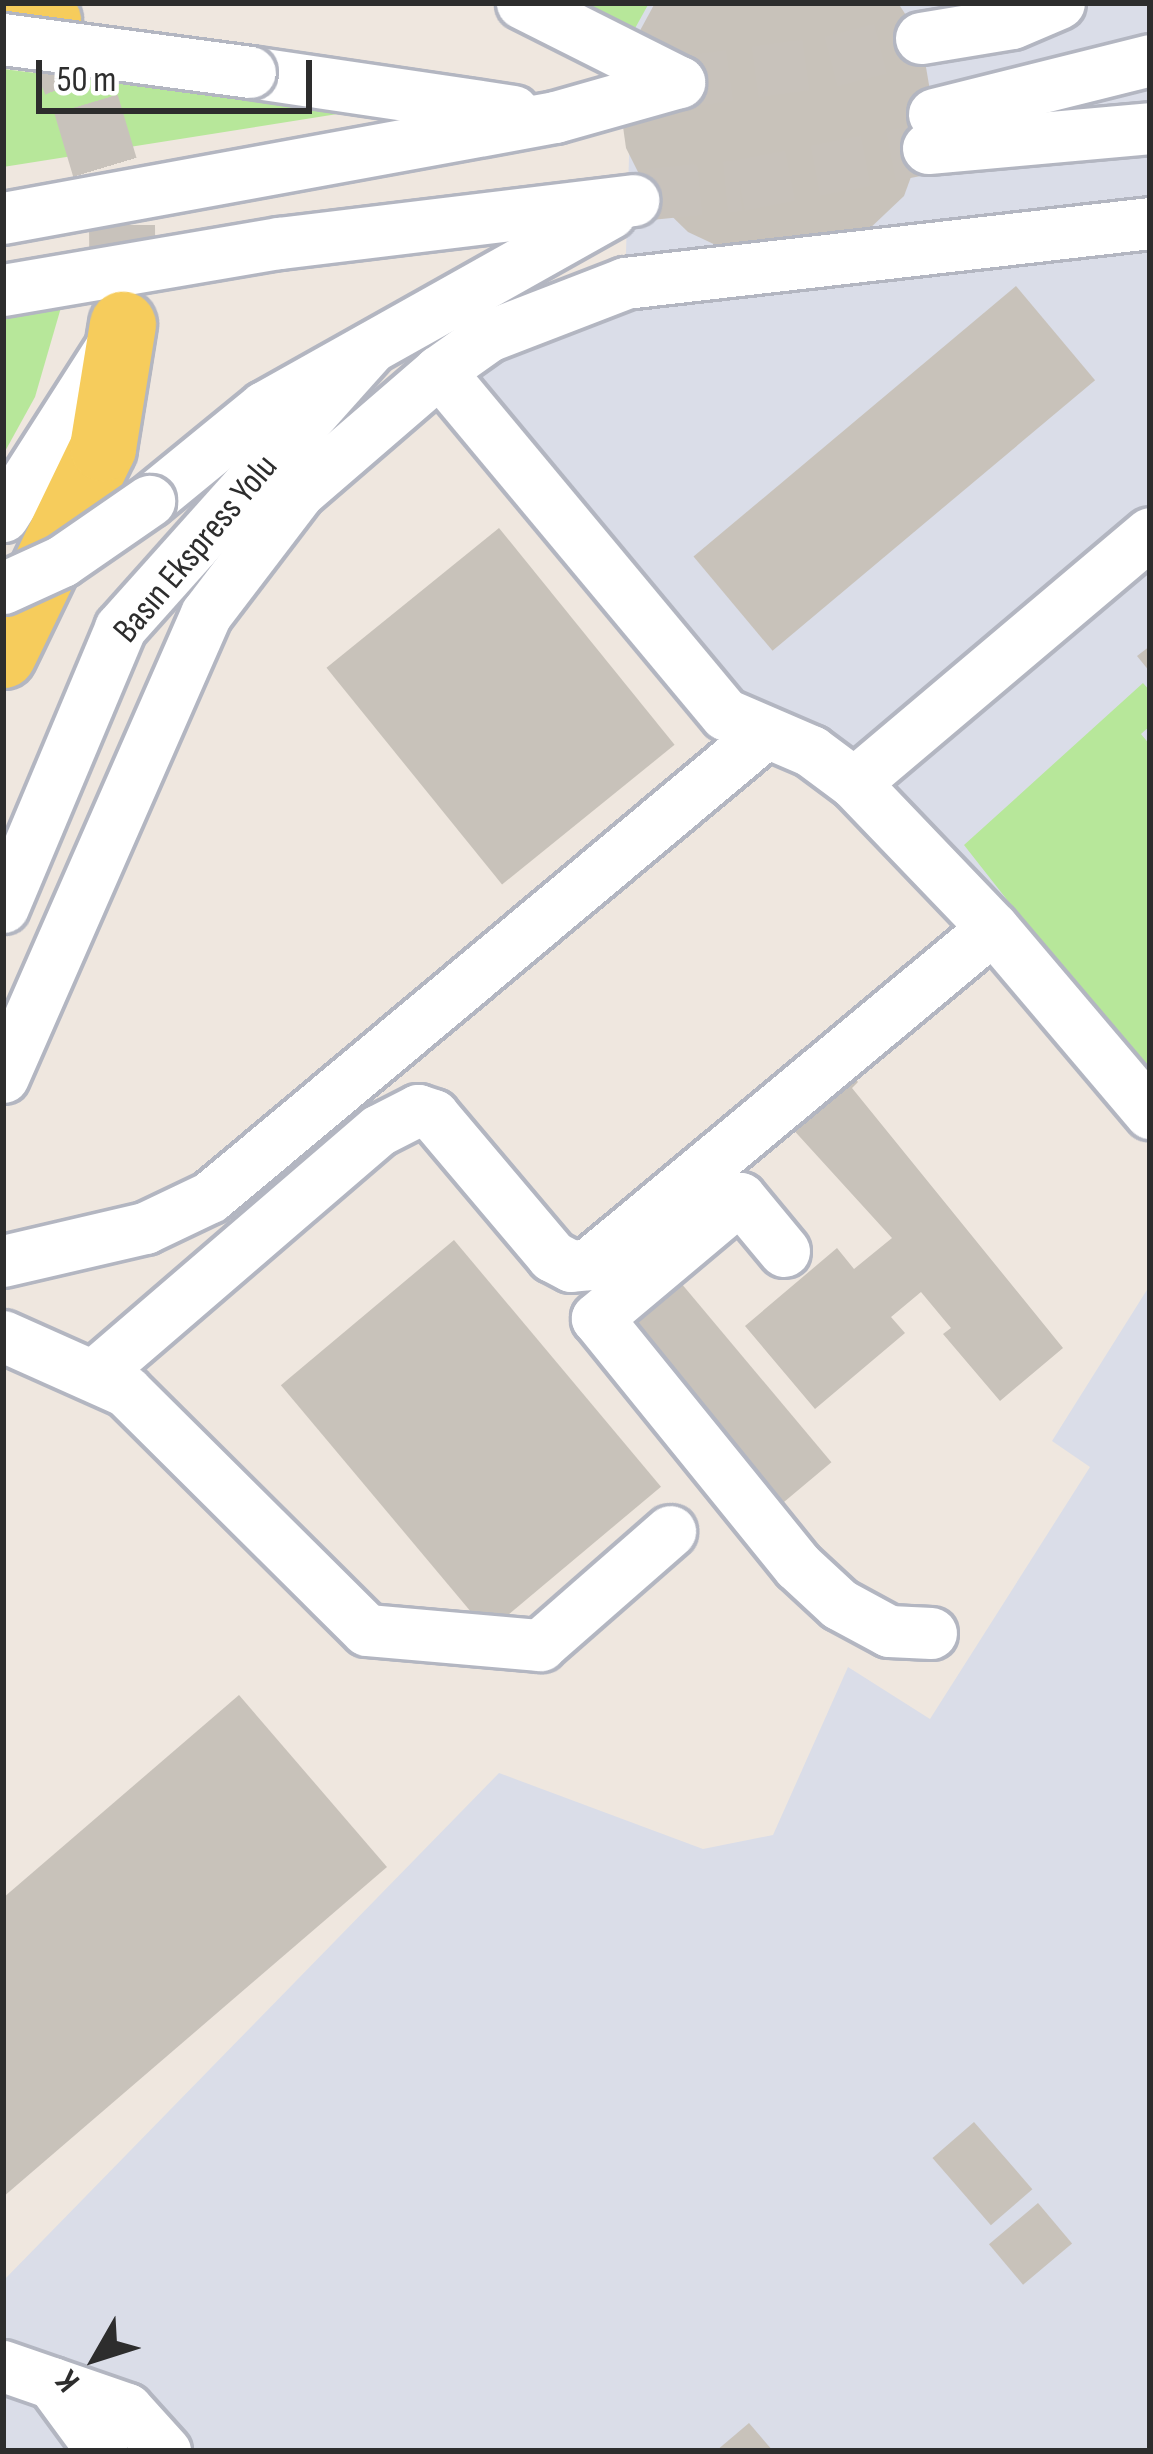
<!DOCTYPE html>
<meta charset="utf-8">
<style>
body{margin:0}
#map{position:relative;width:1153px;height:2454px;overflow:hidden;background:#efe7df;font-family:"Sofia Sans Condensed",sans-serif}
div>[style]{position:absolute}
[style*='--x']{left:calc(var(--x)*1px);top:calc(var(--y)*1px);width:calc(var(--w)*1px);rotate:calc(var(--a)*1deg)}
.airport>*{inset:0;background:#dadde8}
.green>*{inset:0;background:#b7e79a}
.building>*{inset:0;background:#c8c2ba;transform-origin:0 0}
.minor-tunnel>*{height:51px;margin-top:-25.5px;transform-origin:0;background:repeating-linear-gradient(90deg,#c8c2bb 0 51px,transparent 0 77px)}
.major-tunnel>*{height:66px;margin-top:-33px;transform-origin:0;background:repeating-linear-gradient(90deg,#c8c2bb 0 66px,transparent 0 99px)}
.roads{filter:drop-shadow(3px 0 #b3b6c1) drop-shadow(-3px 0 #b3b6c1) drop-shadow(0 3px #b3b6c1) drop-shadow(0 -3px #b3b6c1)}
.minor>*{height:51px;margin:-25.5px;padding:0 25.5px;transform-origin:25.5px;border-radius:25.5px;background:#fff}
.major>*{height:66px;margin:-33px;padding:0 33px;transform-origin:33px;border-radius:33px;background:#f6cc5c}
.bridges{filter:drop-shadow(3px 0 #b3b6c1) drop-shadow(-3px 0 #b3b6c1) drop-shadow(0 3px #b3b6c1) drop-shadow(0 -3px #b3b6c1)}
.minor-bridge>*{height:51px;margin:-25.5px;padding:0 25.5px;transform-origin:25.5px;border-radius:25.5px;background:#fff}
span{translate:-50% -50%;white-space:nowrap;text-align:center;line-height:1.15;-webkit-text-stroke:10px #fff;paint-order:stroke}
.street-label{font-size:36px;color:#2d2d2d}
.frame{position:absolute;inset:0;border:6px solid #2d2d2d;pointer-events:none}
.north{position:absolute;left:36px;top:2298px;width:120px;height:120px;-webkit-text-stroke:9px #fff;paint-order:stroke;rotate:231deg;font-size:33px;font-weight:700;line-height:48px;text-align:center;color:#2d2d2d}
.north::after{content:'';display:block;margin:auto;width:42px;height:54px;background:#2d2d2d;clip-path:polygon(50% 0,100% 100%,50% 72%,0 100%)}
.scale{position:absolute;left:36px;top:60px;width:276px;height:54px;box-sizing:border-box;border:6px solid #2d2d2d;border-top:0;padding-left:15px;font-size:36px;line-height:42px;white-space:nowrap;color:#2d2d2d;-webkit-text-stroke:9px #fff;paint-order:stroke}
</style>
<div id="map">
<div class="airport">
<div style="clip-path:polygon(555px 3px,1150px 3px,1150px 1113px,993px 928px,764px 734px,439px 371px,625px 283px,633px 32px)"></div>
<div style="clip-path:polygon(1150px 1285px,1150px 2451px,3px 2451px,3px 2281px,499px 1773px,703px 1849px,773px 1835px,848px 1667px,930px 1719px,1090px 1467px,1052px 1441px)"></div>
</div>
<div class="green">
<div style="clip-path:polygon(556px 3px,649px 3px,633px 32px)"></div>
<div style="clip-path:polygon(3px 69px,350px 112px,3px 167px)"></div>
<div style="clip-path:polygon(62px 304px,35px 397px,3px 455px,3px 314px)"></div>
<div style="clip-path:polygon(1143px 683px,1150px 691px,1150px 726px,1141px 734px,1150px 745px,1150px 1082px,964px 845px)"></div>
</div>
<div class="building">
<div style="clip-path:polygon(655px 3px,898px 3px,921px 38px,934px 114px,904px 196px,866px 232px,737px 255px,688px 232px,649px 194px,626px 148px,619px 98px,624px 60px)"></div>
<div style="left:1016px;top:286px;width:123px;height:421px;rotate:50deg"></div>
<div style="left:499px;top:528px;width:279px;height:222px;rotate:51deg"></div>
<div style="clip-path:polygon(1150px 646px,1150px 672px,1137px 656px)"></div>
<div style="clip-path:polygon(841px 1062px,858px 1082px,852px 1088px,1063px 1348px,1000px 1401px,943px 1334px,951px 1328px,921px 1292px,891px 1317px,905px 1333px,815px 1409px,745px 1326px,837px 1248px,854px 1269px,892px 1238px,779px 1114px)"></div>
<div style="left:454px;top:1240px;width:322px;height:226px;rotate:50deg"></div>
<div style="left:681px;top:1283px;width:234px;height:67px;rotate:50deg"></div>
<div style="clip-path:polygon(239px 1695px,387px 1867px,3px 2197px,3px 1898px)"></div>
<div style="left:974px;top:2122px;width:89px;height:55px;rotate:49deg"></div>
<div style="left:1038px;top:2203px;width:53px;height:64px;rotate:50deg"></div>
<div style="clip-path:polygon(749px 2423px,773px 2451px,716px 2451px)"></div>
</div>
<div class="minor-tunnel">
<div style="--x:679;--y:82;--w:153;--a:-7.9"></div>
<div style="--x:831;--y:61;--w:93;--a:-14.3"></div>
<div style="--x:649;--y:194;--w:91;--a:-5.6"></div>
<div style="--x:740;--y:185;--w:192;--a:-11.1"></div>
</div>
<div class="major-tunnel">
<div style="--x:48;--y:21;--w:91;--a:65.4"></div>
<div style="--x:86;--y:104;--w:126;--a:73.4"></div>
<div style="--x:122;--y:225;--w:100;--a:89.4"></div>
</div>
<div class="roads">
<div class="minor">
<div style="--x:522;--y:3;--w:176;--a:26.7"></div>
<div style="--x:921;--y:38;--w:92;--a:-9.4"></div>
<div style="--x:1012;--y:23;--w:51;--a:-23.1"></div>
<div style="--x:250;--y:72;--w:266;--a:8.4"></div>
<div style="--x:934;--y:114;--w:223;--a:-14"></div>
<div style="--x:928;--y:148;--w:223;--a:-5.1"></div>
<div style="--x:3;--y:218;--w:561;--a:-10.37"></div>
<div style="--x:555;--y:117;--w:129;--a:-15.8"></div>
<div style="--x:3;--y:290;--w:280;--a:-9.7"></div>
<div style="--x:279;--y:243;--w:357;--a:-6.9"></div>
<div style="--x:439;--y:371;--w:447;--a:50.2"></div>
<div style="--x:725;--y:714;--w:94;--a:23.3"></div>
<div style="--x:811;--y:751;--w:54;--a:36.7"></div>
<div style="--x:854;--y:783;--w:201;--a:46.2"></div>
<div style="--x:993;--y:928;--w:243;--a:49.7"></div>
<div style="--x:149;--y:501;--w:149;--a:-39.3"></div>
<div style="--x:264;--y:407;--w:397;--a:-29.3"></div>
<div style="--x:3;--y:516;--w:197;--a:-57.4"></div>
<div style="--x:854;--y:783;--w:387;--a:-40.2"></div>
<div style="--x:3;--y:907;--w:303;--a:-67.2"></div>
<div style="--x:120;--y:628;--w:375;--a:-48.2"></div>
<div style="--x:3;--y:1077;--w:506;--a:-66.33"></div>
<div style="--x:206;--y:614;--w:153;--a:-52.7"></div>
<div style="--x:299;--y:492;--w:185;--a:-40.8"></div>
<div style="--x:439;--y:371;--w:60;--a:-35.5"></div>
<div style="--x:488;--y:336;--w:147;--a:-21.1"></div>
<div style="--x:625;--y:283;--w:528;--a:-6.52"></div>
<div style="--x:784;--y:1251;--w:69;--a:-129.7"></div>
<div style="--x:740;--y:1198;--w:187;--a:140"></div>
<div style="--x:597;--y:1318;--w:319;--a:51"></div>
<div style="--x:798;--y:1566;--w:56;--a:42.8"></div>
<div style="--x:839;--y:1604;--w:57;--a:28.4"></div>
<div style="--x:889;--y:1631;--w:42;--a:2.7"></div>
<div style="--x:3;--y:1261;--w:146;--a:-13.1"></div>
<div style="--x:145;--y:1228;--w:72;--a:-25.5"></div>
<div style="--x:210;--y:1197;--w:722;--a:-39.89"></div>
<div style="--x:3;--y:1336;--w:135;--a:24.1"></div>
<div style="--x:126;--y:1391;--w:339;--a:44.8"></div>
<div style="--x:367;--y:1630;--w:174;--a:5"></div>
<div style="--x:540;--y:1645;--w:173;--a:-41.2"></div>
<div style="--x:95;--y:1374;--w:374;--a:-40.7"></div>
<div style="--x:379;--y:1130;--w:44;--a:-27.1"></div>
<div style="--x:418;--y:1110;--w:16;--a:18"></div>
<div style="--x:433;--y:1115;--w:185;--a:49.8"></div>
<div style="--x:552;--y:1256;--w:21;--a:28"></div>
<div style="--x:571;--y:1266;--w:18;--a:-6"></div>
<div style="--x:589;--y:1264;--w:525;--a:-39.75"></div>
<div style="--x:3;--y:2366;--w:131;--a:19.1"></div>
<div style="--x:127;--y:2409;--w:57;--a:47.9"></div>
<div style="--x:52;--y:2383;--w:84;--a:53.7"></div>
</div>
<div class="major">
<div style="--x:32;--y:3;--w:24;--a:48"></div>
<div style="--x:3;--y:655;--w:230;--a:-64.2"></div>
<div style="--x:103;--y:448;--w:125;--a:-80.8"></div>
</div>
</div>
<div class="bridges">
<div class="minor-bridge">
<div style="--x:3;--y:39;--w:249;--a:7.6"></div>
<div style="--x:3;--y:588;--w:65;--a:-24.6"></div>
<div style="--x:62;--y:561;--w:106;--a:-34.6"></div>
</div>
</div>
<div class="street-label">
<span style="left:196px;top:549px;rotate:-50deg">Basın Ekspress Yolu</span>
</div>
<div class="frame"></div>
<div class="north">K</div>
<div class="scale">50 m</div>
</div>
